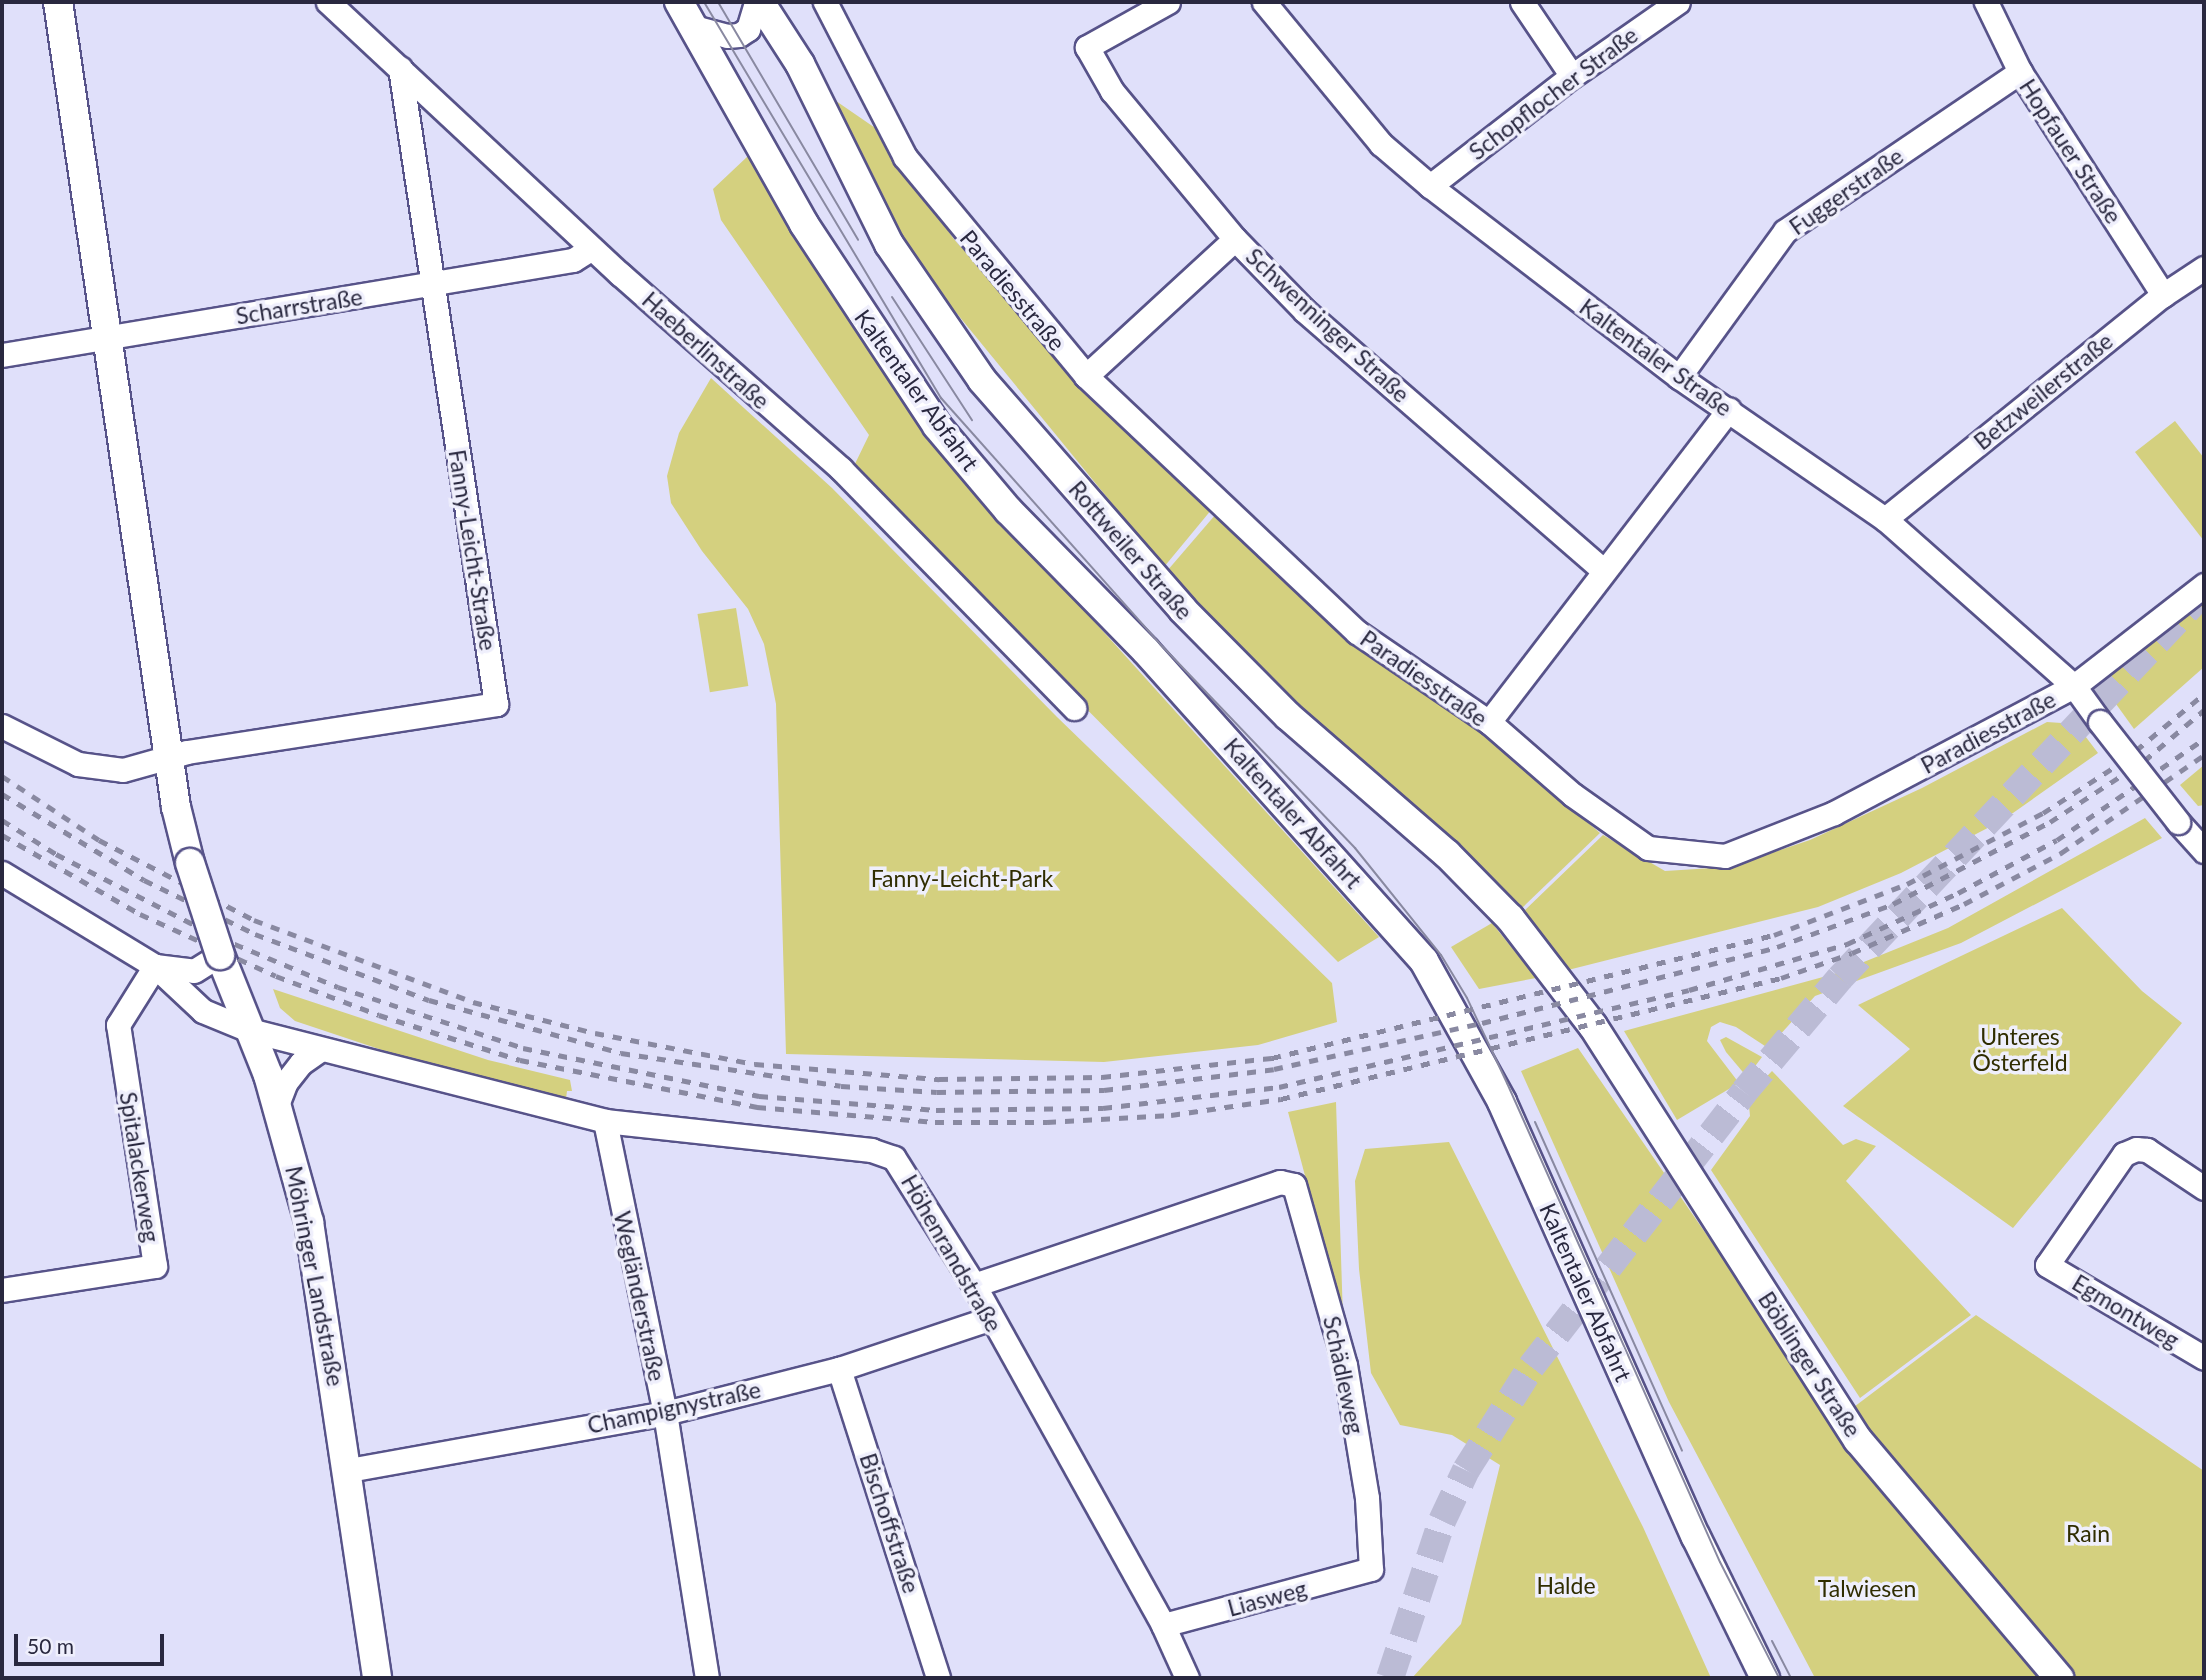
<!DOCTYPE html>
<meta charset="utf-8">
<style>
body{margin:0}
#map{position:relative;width:2206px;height:1680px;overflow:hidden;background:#e0e0fa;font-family:Lato,sans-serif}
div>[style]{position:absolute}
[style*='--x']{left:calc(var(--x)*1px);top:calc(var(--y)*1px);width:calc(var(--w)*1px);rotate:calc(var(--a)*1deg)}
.green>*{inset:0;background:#d4d07f;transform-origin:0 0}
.major-tunnel>*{height:28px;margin-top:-14px;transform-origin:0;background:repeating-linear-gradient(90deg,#bbbbd5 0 28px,transparent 0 42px)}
.roads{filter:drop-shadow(2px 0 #575389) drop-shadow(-2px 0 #575389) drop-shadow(0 2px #575389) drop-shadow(0 -2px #575389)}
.minor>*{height:23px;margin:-11.5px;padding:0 11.5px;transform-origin:11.5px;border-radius:11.5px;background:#fff}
.major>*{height:28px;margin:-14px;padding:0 14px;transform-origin:14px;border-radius:14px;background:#fff}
.tram>*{height:2px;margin:-1px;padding:0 1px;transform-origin:1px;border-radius:1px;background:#8989a1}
.rail>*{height:5px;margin-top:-2.5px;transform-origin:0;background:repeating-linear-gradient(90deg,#8989a1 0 9px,transparent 0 18px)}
.bridges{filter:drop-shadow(2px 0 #575389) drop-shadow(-2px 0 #575389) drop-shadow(0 2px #575389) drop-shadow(0 -2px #575389)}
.minor-bridge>*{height:23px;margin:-11.5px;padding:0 11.5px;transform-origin:11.5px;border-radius:11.5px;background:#fff}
.major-bridge>*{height:28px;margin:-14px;padding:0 14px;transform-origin:14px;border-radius:14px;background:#fff}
span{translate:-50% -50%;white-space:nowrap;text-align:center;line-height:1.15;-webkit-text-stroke:7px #efeffc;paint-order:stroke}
.street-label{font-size:23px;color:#29283f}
.park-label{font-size:23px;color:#302d00}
.frame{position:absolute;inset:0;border:4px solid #29283f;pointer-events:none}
.scale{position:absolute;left:14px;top:1634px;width:150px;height:32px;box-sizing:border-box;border:4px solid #29283f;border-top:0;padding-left:9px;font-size:21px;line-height:24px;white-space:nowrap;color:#29283f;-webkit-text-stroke:5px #efeffc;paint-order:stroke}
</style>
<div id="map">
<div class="green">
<div style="clip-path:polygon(836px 101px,884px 134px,953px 238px,1115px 417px,1212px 509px,1164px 567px,918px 266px)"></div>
<div style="clip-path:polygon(748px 156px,898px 395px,962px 475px,1379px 937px,1338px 962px,851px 472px,869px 435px,721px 220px,713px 189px)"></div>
<div style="clip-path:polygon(711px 378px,832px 488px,1057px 717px,1332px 983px,1337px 1022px,1258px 1045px,1104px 1062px,786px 1054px,776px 704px,764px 644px,748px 609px,702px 551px,671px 503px,667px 476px,679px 433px)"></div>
<div style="clip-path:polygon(2175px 421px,2204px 458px,2204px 541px,2135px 452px)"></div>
<div style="clip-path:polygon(1216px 514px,1476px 726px,1600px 833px,1522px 908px,1322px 729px,1167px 571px)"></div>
<div style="clip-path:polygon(2204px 597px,2204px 667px,2134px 729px,2098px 679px)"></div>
<div style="left:736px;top:608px;width:79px;height:39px;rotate:81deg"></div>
<div style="clip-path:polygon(2047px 722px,2076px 724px,2098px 753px,2003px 820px,1901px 873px,1818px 907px,1568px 970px,1523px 912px,1603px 835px,1665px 871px,1729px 867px,1810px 840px,1922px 788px)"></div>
<div style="clip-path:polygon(2204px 765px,2204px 805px,2198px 806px,2180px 785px)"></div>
<div style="clip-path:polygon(2145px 818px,2162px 838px,1961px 943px,1815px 996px,1768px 1048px,1736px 1027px,1720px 1022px,1711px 1027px,1707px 1041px,1739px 1083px,1677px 1120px,1624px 1031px,1834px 974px,1948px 928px)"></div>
<div style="clip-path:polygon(2062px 908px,2142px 991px,2182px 1023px,2013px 1228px,1843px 1106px,1910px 1049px,1858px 1005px)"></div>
<div style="clip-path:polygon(1492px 923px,1536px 978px,1479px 989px,1451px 947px)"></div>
<div style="clip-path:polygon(273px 989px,488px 1060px,570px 1080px,572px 1091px,567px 1091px,566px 1099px,421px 1063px,295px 1021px,280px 1008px)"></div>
<div style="clip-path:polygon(1726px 1037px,1762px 1057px,1747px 1077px,1726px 1052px,1720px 1040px)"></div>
<div style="clip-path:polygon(1578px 1048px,1733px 1273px,1830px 1425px,1976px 1315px,2204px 1471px,2204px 1678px,1815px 1678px,1669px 1402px,1521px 1071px)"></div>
<div style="clip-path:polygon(1772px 1071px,1843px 1145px,1856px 1139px,1876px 1146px,1846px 1181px,1971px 1315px,1860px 1398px,1711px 1170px,1750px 1116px,1748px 1096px)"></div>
<div style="clip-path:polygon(1336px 1102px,1343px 1318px,1288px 1112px)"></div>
<div style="clip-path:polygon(1449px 1142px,1643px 1527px,1711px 1678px,1412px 1678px,1461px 1624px,1500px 1465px,1452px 1435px,1400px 1425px,1371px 1373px,1359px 1269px,1355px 1181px,1365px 1149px)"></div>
</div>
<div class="major-tunnel">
<div style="--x:1390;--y:1678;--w:165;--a:-71.7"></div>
<div style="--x:1442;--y:1521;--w:56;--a:-64.8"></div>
<div style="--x:1466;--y:1470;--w:122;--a:-57.7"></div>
<div style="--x:1531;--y:1367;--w:348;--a:-52.2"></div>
<div style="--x:1744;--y:1092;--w:149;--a:-49.9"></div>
<div style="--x:1840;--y:978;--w:518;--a:-46.72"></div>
</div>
<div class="roads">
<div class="minor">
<div style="--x:328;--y:2;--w:399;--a:43"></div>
<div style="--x:620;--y:274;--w:295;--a:41.4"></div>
<div style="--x:841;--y:469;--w:334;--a:45.7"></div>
<div style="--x:825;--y:2;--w:174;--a:62.7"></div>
<div style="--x:905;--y:157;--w:284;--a:50.4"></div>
<div style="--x:1086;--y:376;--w:373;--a:43.4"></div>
<div style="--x:1357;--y:632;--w:160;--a:34.3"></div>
<div style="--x:1489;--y:722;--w:111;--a:41"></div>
<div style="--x:1573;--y:795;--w:92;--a:35.2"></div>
<div style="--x:1648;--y:848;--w:77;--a:5.9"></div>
<div style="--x:1725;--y:856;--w:117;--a:-21.5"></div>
<div style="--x:1834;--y:813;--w:272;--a:-27.9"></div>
<div style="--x:2074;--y:686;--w:165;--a:-37.8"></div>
<div style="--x:1168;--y:2;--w:93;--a:150.9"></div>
<div style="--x:1087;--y:47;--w:51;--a:60.4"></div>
<div style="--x:1112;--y:91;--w:192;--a:50.3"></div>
<div style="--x:1235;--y:239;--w:100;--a:45.8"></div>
<div style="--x:1305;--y:311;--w:396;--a:41"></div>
<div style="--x:1264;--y:2;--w:184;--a:50.5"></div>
<div style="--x:1381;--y:144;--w:65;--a:40.6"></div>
<div style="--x:1430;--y:186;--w:314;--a:37.5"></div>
<div style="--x:1679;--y:377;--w:250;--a:34.6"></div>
<div style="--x:1885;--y:519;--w:252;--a:41.5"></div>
<div style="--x:2074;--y:686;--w:44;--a:54.2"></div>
<div style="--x:1522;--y:2;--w:89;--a:56"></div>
<div style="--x:1986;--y:2;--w:78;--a:64.1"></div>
<div style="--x:2020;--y:72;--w:265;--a:57.3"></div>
<div style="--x:694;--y:27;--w:34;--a:15"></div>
<div style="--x:727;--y:36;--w:12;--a:-5"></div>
<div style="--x:739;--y:35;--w:11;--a:-34"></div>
<div style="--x:748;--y:29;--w:28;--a:-73"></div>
<div style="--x:1430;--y:186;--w:180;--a:-37.8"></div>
<div style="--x:1572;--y:76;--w:129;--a:-34.9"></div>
<div style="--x:2;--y:355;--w:579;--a:-9.45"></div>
<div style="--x:573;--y:260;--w:22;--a:-32"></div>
<div style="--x:1086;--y:376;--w:202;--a:-42.6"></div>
<div style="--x:1679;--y:377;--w:180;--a:-54"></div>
<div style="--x:1785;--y:231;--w:284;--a:-34.1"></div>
<div style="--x:1885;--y:519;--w:357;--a:-38.9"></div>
<div style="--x:2163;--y:295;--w:49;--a:-33.4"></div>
<div style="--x:1489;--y:722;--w:394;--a:-52.5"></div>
<div style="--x:2;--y:726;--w:85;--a:26.6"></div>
<div style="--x:78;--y:764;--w:45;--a:7.6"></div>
<div style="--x:123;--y:770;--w:66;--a:-15.7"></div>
<div style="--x:187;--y:752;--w:313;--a:-8.8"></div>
<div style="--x:496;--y:704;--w:643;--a:-98.58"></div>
<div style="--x:2178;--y:822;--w:39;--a:48"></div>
<div style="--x:2;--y:873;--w:179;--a:31.3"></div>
<div style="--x:155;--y:966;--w:66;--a:43.2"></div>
<div style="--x:203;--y:1011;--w:50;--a:22.4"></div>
<div style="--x:249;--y:1030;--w:367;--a:14.3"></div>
<div style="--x:605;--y:1121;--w:268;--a:6.2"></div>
<div style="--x:871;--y:1150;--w:24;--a:19"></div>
<div style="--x:894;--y:1158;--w:150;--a:57.8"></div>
<div style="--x:974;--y:1285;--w:389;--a:60.9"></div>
<div style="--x:1163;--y:1625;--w:58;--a:65.6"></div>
<div style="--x:155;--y:966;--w:39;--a:7"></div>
<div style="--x:194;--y:971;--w:31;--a:-32"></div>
<div style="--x:277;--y:1105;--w:25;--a:-69"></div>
<div style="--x:286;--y:1082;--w:24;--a:-52"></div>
<div style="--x:301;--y:1063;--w:24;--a:-35"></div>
<div style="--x:605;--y:1121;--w:298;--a:78.4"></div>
<div style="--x:665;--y:1413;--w:268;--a:81"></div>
<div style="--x:2204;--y:1188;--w:69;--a:-146.3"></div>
<div style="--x:2147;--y:1150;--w:11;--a:-175"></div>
<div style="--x:2136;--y:1149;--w:13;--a:157"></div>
<div style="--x:2124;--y:1154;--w:135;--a:124.7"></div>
<div style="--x:2047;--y:1265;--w:182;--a:30.6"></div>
<div style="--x:974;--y:1285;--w:323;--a:-18.6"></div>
<div style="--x:1280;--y:1182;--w:14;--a:12"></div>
<div style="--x:1294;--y:1185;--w:187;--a:74.2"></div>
<div style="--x:1345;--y:1365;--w:135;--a:80.6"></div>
<div style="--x:1367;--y:1498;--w:71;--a:86.8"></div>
<div style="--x:1371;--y:1569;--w:215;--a:164.9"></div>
<div style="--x:2;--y:1290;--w:155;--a:-8.9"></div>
<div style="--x:155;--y:1266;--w:244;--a:-98.7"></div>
<div style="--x:118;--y:1025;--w:70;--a:-57.9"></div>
<div style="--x:839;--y:1369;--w:324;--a:72.2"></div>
<div style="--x:349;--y:1470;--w:321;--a:-10.2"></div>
<div style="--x:665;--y:1413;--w:179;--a:-14.2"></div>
<div style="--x:839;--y:1369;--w:160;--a:-18.5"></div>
</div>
<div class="major">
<div style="--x:58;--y:2;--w:814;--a:81.66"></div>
<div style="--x:176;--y:807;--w:58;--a:76"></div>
<div style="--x:679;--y:2;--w:255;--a:60.6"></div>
<div style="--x:804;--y:224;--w:242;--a:56.6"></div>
<div style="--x:937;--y:426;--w:110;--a:49.8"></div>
<div style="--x:1008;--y:510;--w:197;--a:45.6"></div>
<div style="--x:1146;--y:651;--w:416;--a:48.1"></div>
<div style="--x:1424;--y:961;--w:161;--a:61"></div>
<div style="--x:1502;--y:1102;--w:476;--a:66"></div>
<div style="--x:1696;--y:1537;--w:157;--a:63.9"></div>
<div style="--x:760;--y:2;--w:74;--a:57.2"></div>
<div style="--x:800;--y:64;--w:201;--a:63.7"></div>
<div style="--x:889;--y:244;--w:165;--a:55.6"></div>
<div style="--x:982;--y:380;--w:305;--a:48.8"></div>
<div style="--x:1183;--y:610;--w:149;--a:45.3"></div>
<div style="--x:1288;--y:716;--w:211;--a:41"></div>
<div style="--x:1447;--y:854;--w:90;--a:45.5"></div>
<div style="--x:1510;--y:918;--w:136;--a:52.5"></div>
<div style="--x:1593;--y:1026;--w:492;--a:57.4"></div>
<div style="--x:1858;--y:1440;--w:312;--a:49.8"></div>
<div style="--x:220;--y:955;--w:129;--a:68.2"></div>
<div style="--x:268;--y:1075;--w:153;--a:74.4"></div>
<div style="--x:309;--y:1222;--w:461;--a:81.5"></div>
</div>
</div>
<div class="tram">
<div style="--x:704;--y:2;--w:462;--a:59.1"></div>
<div style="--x:941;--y:398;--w:334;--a:48.3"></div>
<div style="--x:1163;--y:647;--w:278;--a:46.3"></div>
<div style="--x:1355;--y:848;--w:137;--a:51.2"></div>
<div style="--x:1441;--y:955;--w:50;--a:58.8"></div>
<div style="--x:1467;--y:998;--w:94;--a:64.8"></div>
<div style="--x:1507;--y:1083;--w:524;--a:66.03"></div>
<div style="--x:1720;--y:1562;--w:130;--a:63"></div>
<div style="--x:718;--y:2;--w:276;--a:59.5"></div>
<div style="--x:892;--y:297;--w:147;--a:57"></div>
<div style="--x:1535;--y:1122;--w:360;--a:65.9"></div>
<div style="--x:1772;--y:1641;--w:42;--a:62.8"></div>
</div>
<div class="rail">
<div style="--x:2;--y:776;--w:116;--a:33.4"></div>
<div style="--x:99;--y:840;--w:174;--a:27.3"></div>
<div style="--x:254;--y:920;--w:234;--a:20.5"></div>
<div style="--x:473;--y:1002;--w:126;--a:14.3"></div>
<div style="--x:595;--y:1033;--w:163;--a:11"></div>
<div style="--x:755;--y:1064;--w:185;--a:4.7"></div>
<div style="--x:939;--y:1079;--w:163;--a:-0.7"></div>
<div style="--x:1102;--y:1077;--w:171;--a:-6.4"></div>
<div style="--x:1272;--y:1058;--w:517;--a:-13.77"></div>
<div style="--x:1774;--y:935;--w:142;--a:-21"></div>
<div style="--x:1907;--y:884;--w:153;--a:-27.6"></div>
<div style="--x:2043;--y:813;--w:94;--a:-32.8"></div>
<div style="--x:2122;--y:762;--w:107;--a:-39.7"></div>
<div style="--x:2;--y:794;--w:166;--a:31.2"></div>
<div style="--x:144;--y:880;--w:123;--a:25.9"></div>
<div style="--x:255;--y:934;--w:186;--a:20.8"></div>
<div style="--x:429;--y:1000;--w:199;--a:15.4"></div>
<div style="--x:621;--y:1053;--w:222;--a:8.5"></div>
<div style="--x:841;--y:1086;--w:96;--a:3.6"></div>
<div style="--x:937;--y:1092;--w:167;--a:-0.7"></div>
<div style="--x:1104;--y:1090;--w:171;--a:-7"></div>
<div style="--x:1274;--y:1069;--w:213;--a:-12.5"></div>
<div style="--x:1482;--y:1023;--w:305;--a:-14.4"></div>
<div style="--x:1777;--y:947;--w:124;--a:-20.3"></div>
<div style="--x:1893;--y:904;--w:177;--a:-27.6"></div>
<div style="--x:2050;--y:822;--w:112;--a:-33"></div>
<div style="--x:2144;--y:761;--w:79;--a:-40.4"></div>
<div style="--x:2;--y:820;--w:64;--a:32.2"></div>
<div style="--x:56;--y:854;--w:182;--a:27.1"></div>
<div style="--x:218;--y:937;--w:130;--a:22.6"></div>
<div style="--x:338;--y:987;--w:195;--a:18.2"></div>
<div style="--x:523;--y:1048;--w:241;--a:11.5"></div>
<div style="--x:759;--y:1096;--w:178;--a:4.5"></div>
<div style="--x:936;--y:1110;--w:167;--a:-0.7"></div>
<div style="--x:1103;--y:1108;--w:177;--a:-6.8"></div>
<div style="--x:1279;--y:1087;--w:421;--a:-13.3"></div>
<div style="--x:1689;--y:990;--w:165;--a:-16.2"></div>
<div style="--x:1847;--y:944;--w:122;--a:-24.7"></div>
<div style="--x:1958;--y:893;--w:112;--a:-28.2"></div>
<div style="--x:2057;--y:840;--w:178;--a:-34.5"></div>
<div style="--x:2;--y:835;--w:159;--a:29.8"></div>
<div style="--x:140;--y:914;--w:149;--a:24.5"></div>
<div style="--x:276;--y:976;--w:110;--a:20.7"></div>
<div style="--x:379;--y:1015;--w:148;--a:17.7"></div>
<div style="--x:520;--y:1060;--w:242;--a:11.2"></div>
<div style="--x:757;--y:1107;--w:179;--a:4.8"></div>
<div style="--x:935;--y:1122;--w:112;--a:0"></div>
<div style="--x:1047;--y:1122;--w:124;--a:-3.2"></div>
<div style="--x:1171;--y:1115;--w:111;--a:-8.3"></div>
<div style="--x:1281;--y:1099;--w:514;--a:-13.6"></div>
<div style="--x:1781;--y:978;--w:75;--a:-19.4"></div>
<div style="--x:1852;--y:953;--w:122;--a:-23.6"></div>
<div style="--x:1964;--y:904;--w:110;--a:-27.7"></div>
<div style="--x:2061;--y:853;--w:173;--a:-34.4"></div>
</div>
<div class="bridges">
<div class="minor-bridge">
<div style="--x:2100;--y:722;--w:127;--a:52"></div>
</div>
<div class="major-bridge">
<div style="--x:190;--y:863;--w:97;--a:71.9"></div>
</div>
</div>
<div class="street-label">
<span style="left:1553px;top:93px;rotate:-37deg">Schopflocher Straße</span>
<span style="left:2071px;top:151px;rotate:57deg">Hopfauer Straße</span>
<span style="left:1846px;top:191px;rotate:-35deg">Fuggerstraße</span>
<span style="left:1013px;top:290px;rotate:50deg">Paradiesstraße</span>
<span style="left:299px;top:306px;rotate:-9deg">Scharrstraße</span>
<span style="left:1328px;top:325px;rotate:43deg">Schwenninger Straße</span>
<span style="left:706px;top:350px;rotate:42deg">Haeberlinstraße</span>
<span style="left:1656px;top:357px;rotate:36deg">Kaltentaler Straße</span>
<span style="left:917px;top:390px;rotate:54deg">Kaltentaler Abfahrt</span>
<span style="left:2043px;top:391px;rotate:-39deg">Betzweilerstraße</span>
<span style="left:473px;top:550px;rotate:81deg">Fanny-Leicht-Straße</span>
<span style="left:1131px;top:550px;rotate:49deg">Rottweiler Straße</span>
<span style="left:1424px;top:678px;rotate:35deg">Paradiesstraße</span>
<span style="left:1988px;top:732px;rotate:-28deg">Paradiesstraße</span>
<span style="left:1293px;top:813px;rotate:48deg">Kaltentaler Abfahrt</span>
<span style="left:140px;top:1167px;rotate:81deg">Spitalackerweg</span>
<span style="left:952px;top:1253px;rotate:60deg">Höhenrandstraße</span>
<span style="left:315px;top:1276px;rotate:79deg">Möhringer Landstraße</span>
<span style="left:1586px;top:1292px;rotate:66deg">Kaltentaler Abfahrt</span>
<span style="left:640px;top:1296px;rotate:78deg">Wegländerstraße</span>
<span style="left:2126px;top:1311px;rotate:31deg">Egmontweg</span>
<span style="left:1810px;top:1364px;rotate:57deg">Böblinger Straße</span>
<span style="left:1344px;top:1375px;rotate:78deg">Schädleweg</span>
<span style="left:674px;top:1407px;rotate:-12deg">Champignystraße</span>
<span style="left:890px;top:1523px;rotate:72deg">Bischoffstraße</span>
<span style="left:1267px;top:1598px;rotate:-15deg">Liasweg</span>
</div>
<div class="park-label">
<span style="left:962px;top:878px">Fanny-Leicht-Park</span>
<span style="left:2020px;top:1049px">Unteres<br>Österfeld</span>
<span style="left:2088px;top:1533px">Rain</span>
<span style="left:1566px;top:1585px">Halde</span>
<span style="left:1867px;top:1588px">Talwiesen</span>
</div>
<div class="frame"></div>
<div class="scale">50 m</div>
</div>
